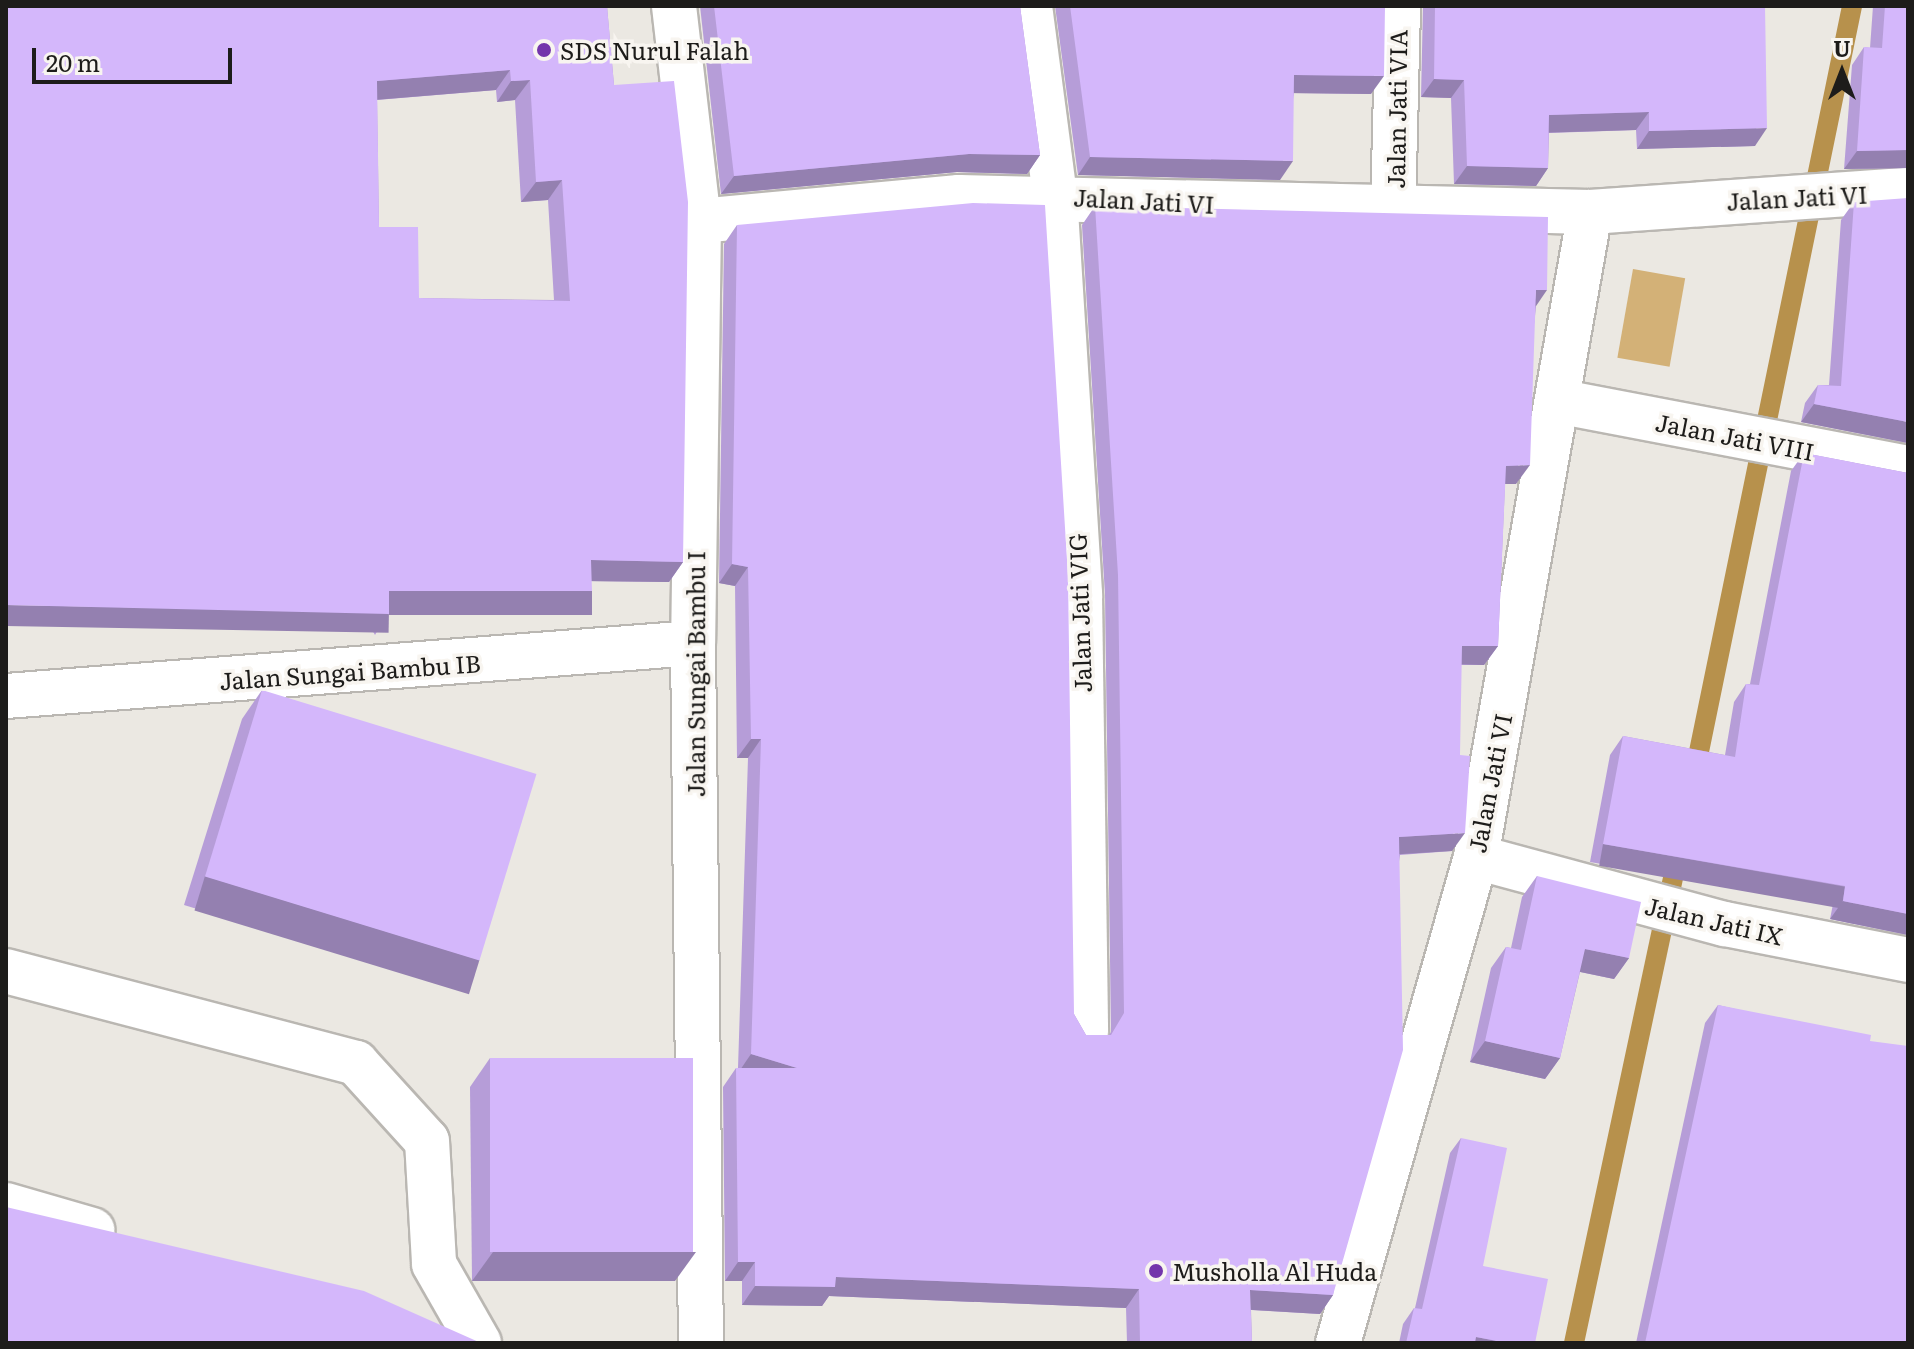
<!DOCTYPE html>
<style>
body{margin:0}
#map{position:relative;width:1914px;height:1349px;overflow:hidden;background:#ebe8e2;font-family:Literata,serif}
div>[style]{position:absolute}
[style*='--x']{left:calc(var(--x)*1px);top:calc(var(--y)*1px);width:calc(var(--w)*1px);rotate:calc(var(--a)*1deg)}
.green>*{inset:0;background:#d3b177;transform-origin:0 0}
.stream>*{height:20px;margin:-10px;padding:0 10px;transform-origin:10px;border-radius:10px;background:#b7914c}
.roads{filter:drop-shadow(2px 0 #bab7b2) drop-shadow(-2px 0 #bab7b2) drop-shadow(0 2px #bab7b2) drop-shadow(0 -2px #bab7b2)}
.minor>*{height:44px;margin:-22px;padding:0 22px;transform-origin:22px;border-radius:22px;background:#fff}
.wall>*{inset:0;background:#b69dd8}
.shaded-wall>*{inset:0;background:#9480b0;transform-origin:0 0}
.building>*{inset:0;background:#d4b7fb;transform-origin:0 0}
.dots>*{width:22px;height:22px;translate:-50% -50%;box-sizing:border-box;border:4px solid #f8f5f0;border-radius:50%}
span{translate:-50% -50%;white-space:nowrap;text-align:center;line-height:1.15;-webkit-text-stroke:7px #f8f5f0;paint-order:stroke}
.poi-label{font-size:24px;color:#1d1c1a}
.left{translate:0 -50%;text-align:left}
.street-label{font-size:24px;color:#1d1c1a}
.frame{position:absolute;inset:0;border:8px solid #1d1c1a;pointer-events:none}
.north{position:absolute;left:1802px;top:32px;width:80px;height:80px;-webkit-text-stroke:6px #f8f5f0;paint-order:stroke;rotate:0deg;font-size:22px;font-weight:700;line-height:32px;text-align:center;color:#1d1c1a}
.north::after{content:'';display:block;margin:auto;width:28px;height:36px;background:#1d1c1a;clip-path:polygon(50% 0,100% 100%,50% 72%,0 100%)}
.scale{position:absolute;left:32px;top:48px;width:200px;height:36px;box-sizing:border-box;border:4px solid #1d1c1a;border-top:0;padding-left:10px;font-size:24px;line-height:28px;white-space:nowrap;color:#1d1c1a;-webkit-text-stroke:6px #f8f5f0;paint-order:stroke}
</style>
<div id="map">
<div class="green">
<div style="left:1633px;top:269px;width:53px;height:90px;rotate:10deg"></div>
</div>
<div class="stream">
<div style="--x:1694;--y:776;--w:786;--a:-78.4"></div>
<div style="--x:1574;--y:1343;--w:504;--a:-77.98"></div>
</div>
<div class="roads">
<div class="minor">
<div style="--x:674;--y:6;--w:216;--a:83.4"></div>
<div style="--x:699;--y:221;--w:422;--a:90.8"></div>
<div style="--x:693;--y:643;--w:700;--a:89.35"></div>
<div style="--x:1030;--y:6;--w:191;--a:82.5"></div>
<div style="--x:1055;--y:195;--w:400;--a:86.4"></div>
<div style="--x:1080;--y:594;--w:438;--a:89.2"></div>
<div style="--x:1393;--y:212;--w:206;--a:-88.6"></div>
<div style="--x:699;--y:221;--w:261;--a:-5.3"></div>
<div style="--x:959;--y:197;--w:631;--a:1.36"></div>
<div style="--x:1590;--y:212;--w:319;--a:-4"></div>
<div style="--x:1562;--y:402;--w:352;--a:10.8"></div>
<div style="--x:6;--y:696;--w:689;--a:-4.41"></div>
<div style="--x:1476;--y:857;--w:258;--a:15.1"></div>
<div style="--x:1725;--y:924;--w:187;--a:11.1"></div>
<div style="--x:6;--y:971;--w:362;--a:14.7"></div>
<div style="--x:356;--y:1063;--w:105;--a:47.7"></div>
<div style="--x:427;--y:1141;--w:123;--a:86.7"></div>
<div style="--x:434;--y:1264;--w:91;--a:60.3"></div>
<div style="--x:6;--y:1205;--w:90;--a:16.2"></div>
<div style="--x:1338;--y:1343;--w:505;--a:-74.15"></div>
<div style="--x:1476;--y:857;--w:655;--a:-79.98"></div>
</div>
</div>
<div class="wall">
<div style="clip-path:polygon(evenodd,6px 6px,607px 6px,614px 85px,683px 562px,669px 582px,591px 581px,578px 611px,389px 611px,375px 635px,6px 6px,496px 90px,497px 102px,515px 100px,521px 202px,548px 200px,554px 300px,419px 298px,379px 227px,377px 100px,496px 90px)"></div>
<div style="clip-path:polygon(700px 6px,1020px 6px,1040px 155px,1027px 174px,957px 172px,721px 194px)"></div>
<div style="clip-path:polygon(1055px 6px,1385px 6px,1371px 94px,1294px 93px,1280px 180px,1078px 175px)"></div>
<div style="clip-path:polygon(1423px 6px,1765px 6px,1755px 146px,1637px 149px,1636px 130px,1549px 133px,1548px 168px,1536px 186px,1454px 184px,1451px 98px,1421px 97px)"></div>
<div style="clip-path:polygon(1873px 6px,1908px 6px,1908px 168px,1844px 169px,1852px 65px,1864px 47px,1870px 48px)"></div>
<div style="clip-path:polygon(1854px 202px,1908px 443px,1801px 422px,1805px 403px,1818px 385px,1829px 385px,1841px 220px)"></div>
<div style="clip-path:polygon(1095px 206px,1536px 307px,1516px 484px,1505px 484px,1498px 646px,1484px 665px,1461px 665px,1452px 851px,1400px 855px,1333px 1295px,1320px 1314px,1251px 1310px,1252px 1343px,1127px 1343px,1126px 1308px,829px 1296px,822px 1306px,742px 1305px,742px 1281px,725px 1281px,723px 1087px,736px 1068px,738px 1068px,748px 758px,737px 758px,735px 586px,719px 583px,724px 244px,737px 225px,1074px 1014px,1086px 1035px,1109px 1035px,1111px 1032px,1105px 594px,1082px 225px)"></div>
<div style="clip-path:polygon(1804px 453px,1908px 473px,1908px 935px,1830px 919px,1833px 904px,1590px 862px,1610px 755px,1623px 736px,1725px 755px,1734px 702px,1746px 684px,1750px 684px,1791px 471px)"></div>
<div style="clip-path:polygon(262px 690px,479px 960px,459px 989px,184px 905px,242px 719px)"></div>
<div style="clip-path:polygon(1537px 876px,1629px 958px,1614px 979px,1580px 972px,1560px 1058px,1545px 1079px,1470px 1062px,1491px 968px,1506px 947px,1511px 948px,1522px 897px)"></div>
<div style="clip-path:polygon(1718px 1005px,1870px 1041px,1908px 1343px,1636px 1343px,1705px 1023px)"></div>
<div style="clip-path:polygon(490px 1058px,675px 1281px,472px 1281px,470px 1087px)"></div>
<div style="clip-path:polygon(1461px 1138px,1483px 1266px,1535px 1343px,1399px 1343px,1403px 1324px,1414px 1308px,1415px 1308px,1450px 1153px)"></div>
</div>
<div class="shaded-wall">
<div style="clip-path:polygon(510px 70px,496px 90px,362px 101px,377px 81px)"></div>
<div style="clip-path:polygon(1294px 75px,1384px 76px,1371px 94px,1282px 93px)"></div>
<div style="clip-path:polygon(1434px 79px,1464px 80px,1451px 98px,1421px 97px)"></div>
<div style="clip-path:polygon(530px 80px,515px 100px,497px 102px,511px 81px)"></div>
<div style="clip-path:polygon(1649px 112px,1636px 130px,1536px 133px,1549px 115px)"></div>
<div style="clip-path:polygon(1767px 128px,1755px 146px,1637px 149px,1649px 131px)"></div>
<div style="clip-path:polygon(1908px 150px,1908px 168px,1844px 169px,1857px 151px)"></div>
<div style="clip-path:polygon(969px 154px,1040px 155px,1027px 174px,957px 172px,721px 194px,734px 176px)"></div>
<div style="clip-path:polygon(1090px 157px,1293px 161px,1280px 180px,1078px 175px)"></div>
<div style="clip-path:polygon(1467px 166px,1548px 168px,1536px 186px,1454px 184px)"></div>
<div style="clip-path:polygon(562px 180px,548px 200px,521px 202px,536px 182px)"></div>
<div style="clip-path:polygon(1536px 290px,1547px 290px,1534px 309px)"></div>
<div style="clip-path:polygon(1814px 404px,1908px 422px,1908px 443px,1801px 422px)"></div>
<div style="clip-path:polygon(1530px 465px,1516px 484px,1493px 484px,1506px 466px)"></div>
<div style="clip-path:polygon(591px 560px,683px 562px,669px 582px,576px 581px)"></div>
<div style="clip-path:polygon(732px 564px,748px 567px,735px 586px,719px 583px)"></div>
<div style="left:389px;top:591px;width:203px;height:24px"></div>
<div style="left:6px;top:605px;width:383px;height:21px;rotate:1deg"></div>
<div style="clip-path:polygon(1462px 646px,1498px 646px,1484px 665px,1449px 664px)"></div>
<div style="clip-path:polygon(751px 739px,761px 739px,748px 758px,737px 758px)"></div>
<div style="clip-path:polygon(1465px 833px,1452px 851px,1386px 855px,1399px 837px)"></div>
<div style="left:1603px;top:844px;width:246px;height:22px;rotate:10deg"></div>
<div style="left:205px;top:876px;width:287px;height:36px;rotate:17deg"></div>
<div style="clip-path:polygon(1843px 901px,1908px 914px,1908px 935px,1830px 919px)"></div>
<div style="clip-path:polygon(1585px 949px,1629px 958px,1614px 979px,1571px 970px)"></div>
<div style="clip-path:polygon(1485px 1041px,1560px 1058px,1545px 1079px,1470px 1062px)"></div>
<div style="clip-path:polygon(751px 1054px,797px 1068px,738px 1073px)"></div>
<div style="clip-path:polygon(493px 1252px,696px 1252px,675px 1281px,472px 1281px)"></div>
<div style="clip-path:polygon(738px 1262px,755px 1262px,742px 1281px,725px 1281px)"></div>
<div style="clip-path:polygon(836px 1277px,1139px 1289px,1126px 1308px,829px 1296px,822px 1306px,742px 1305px,755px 1286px)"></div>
<div style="clip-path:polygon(1250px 1290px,1333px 1295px,1320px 1314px,1237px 1309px)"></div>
<div style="clip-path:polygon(1476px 1337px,1507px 1343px,1472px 1343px)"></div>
</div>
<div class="building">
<div style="clip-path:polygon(evenodd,6px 6px,607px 6px,614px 85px,674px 81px,688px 202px,683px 562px,591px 560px,592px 591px,389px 591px,389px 614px,6px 605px,6px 6px,510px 70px,511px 81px,530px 80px,536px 182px,562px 180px,570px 301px,419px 298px,418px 227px,379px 227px,377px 81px,510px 70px)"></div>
<div style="clip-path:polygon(714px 6px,1020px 6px,1040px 155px,969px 154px,734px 176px)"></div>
<div style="clip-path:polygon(1070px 6px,1385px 6px,1384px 76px,1294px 75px,1293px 161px,1090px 157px)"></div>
<div style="clip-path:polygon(1435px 6px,1765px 6px,1767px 128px,1649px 131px,1649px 112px,1549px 115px,1548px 168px,1467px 166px,1464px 80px,1434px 79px)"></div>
<div style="clip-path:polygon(1885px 6px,1908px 6px,1908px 150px,1857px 151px,1864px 47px,1882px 48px)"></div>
<div style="clip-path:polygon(1908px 198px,1908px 422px,1814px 404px,1818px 385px,1841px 386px,1854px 202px)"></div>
<div style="clip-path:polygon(973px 203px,1045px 205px,1068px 576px,1074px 1014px,1086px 1035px,1111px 1035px,1124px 1013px,1118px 575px,1095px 206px,1548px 217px,1547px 290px,1536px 290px,1530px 465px,1506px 466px,1498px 646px,1462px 646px,1460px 755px,1470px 756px,1465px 833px,1399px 837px,1403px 1050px,1333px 1295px,1250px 1290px,1252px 1343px,1140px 1343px,1139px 1289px,836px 1277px,835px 1287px,755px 1286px,755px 1262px,738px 1262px,736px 1068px,797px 1068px,751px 1054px,761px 739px,751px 739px,748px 567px,732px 564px,737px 225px)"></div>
<div style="clip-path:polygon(1804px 453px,1908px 473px,1908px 914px,1843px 901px,1845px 886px,1603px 844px,1623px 736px,1735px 757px,1746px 684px,1759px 685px)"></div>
<div style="left:262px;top:690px;width:287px;height:195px;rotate:17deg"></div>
<div style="clip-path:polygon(1537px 876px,1641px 902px,1629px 958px,1585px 949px,1560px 1058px,1485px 1041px,1506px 947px,1521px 950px)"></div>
<div style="clip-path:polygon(1718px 1005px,1871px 1035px,1870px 1041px,1908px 1046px,1908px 1343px,1645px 1343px)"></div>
<div style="left:490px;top:1058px;width:203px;height:194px"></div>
<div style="clip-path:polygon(1461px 1138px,1507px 1148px,1483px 1266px,1548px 1279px,1535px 1343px,1507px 1343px,1476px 1337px,1475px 1343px,1406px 1343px,1414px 1308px,1422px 1309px)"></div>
<div style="clip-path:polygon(6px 1207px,364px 1291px,481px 1343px,6px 1343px)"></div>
</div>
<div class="dots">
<div style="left:544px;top:50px;background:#7335ab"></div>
<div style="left:1156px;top:1271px;background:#7335ab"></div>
</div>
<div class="poi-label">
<span class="left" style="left:560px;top:50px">SDS Nurul Falah</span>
<span class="left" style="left:1172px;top:1271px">Musholla Al Huda</span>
</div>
<div class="street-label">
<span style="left:1396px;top:109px;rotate:-89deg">Jalan Jati VIA</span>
<span style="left:1797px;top:197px;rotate:-3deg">Jalan Jati VI</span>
<span style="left:1144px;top:200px;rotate:3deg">Jalan Jati VI</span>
<span style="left:1735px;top:436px;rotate:11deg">Jalan Jati VIII</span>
<span style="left:1079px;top:613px;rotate:-92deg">Jalan Jati VIG</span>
<span style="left:350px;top:671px;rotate:-4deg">Jalan Sungai Bambu IB</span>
<span style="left:695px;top:674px;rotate:-90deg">Jalan Sungai Bambu I</span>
<span style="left:1489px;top:783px;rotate:-79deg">Jalan Jati VI</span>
<span style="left:1714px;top:920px;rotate:13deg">Jalan Jati IX</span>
</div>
<div class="frame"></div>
<div class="north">U</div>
<div class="scale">20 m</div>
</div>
